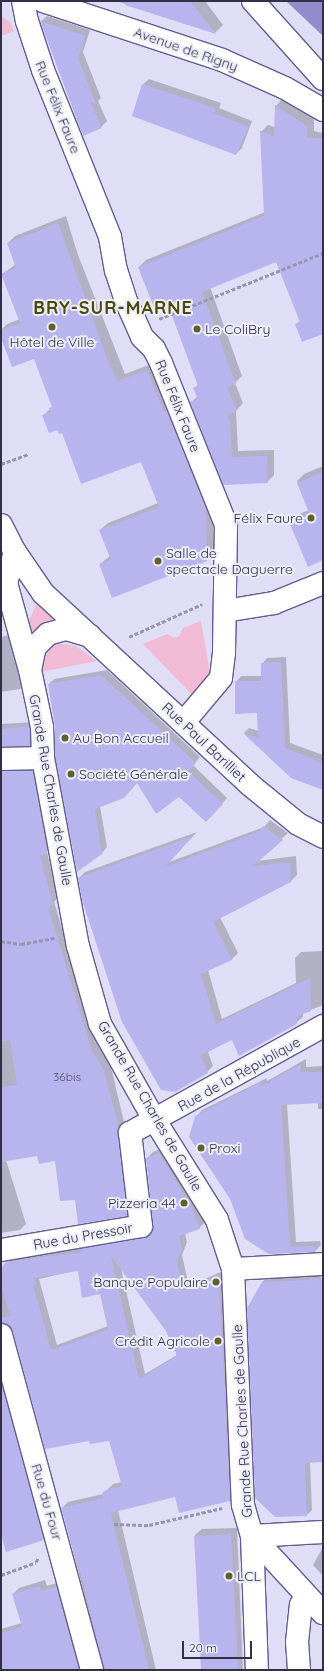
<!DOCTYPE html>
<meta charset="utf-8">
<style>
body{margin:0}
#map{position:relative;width:324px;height:1671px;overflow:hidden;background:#dfdef6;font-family:Quicksand,sans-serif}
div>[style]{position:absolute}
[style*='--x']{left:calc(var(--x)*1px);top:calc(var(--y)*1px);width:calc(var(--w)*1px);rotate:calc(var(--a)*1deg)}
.green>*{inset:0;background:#f1bbd5}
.water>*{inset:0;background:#928ccc}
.shadow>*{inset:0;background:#0003}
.building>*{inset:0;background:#b8b4ed;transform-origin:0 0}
.path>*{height:2.5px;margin-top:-1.25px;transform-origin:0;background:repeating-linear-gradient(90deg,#9796ae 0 4px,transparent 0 6px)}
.roads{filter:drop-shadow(1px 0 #635e92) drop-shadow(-1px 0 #635e92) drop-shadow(0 1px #635e92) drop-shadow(0 -1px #635e92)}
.minor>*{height:22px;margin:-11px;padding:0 11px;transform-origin:11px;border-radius:11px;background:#fff}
.dots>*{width:11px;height:11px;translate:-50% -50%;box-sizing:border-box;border:2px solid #ededf9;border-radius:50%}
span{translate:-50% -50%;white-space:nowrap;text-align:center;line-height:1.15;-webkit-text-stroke:4px #ededf9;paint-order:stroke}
.number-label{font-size:12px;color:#545170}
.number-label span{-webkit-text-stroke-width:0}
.street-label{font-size:14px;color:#323047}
.poi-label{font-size:14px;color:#323047}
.left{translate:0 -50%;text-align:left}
.right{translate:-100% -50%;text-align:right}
.district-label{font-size:18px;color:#4c4a0b;font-weight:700;letter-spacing:1px}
.frame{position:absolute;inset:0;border:2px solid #323047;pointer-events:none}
.scale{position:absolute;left:182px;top:1641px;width:70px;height:18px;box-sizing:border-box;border:2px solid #323047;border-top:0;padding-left:5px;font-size:12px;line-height:14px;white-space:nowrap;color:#323047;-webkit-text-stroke:3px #ededf9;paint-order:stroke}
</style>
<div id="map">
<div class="green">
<div style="clip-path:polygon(1px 16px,10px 22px,14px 31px,1px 36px)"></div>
<div style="clip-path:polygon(37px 603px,57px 623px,32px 633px,28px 623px)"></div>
<div style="clip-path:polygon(201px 621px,214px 697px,200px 703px,143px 644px,167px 634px,174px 638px,179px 636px,183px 628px)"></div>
<div style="clip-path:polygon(56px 643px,76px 646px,97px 661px,41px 672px,40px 655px,44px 648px)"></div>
</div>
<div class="water">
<div style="clip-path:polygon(286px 1px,323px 1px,323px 36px)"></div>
</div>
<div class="shadow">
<div style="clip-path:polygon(116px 1px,205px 1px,223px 25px,215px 33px)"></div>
<div style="clip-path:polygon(47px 16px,90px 30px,83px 52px,101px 98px,98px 101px,107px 121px,101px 127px,84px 135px,41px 21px)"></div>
<div style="clip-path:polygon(149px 79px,221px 103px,219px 108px,252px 121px,242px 148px,236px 154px,143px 84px)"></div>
<div style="clip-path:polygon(282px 99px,314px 119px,314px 131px,323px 133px,323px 333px,296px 324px,300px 321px,276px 260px,210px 287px,242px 376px,235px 383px,243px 403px,236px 411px,238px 451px,274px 450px,274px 475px,267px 482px,224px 484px,191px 402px,198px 396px,194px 388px,199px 384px,169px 304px,139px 267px,146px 260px,265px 212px,261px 132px,268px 125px,275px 127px,276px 106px)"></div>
<div style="clip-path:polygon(66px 216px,78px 255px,125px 374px,154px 363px,213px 501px,214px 553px,206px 560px,100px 564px,110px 556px,100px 530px,108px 523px,158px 503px,142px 461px,58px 429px,44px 415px,53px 406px,34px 357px,1px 335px,1px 330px,7px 324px,20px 319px,2px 274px,16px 264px,8px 243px,15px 236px)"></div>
<div style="clip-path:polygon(323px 466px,323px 559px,290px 522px,297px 515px,309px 510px,297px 481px,304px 474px)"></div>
<div style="clip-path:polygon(9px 635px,26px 682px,20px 689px,1px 692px,1px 637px)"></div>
<div style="clip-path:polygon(286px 657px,290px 743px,323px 755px,323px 789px,292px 777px,244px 733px,249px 728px,259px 731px,258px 712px,236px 682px,241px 676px,262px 676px,262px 664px,267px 658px)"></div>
<div style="clip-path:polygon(107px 670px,200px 757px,193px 765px,227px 798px,211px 816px,179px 795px,138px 782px,100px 806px,107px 847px,102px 853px,56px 727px,49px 684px,54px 679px)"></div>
<div style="clip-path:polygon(35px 722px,36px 739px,30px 745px,1px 747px,1px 724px)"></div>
<div style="clip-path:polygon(1px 763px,39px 765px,52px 846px,47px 852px,58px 898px,54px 902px,98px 1045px,110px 1063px,124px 1122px,133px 1209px,127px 1215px,76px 1199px,55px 1160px,38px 1155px,6px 1160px,26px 1224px,20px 1230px,1px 1233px)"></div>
<div style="clip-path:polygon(270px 820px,288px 833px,257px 861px,296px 856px,297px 875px,291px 881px,220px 917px,238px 953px,231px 960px,208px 970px,222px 1019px,296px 983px,295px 958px,301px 952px,323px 951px,323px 1005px,303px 1013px,303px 1017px,296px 1023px,232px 1039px,208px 1052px,213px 1066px,207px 1072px,79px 878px,85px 872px,197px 832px,169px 862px,264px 827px)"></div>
<div style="clip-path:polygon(306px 1059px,306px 1067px,323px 1066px,323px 1109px,318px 1109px,318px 1102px,287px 1104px,296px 1242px,320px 1241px,321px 1245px,315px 1251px,270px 1253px,231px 1198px,196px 1117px,202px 1110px,267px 1078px,267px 1081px)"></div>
<div style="clip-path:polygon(evenodd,165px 1147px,205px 1222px,199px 1228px,185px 1233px,187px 1242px,182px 1255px,189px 1286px,225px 1270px,236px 1494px,229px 1500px,176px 1496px,118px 1510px,156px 1670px,104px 1670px,62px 1508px,68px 1502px,103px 1494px,113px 1484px,122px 1482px,110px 1439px,14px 1331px,5px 1322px,1px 1322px,1px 1271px,13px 1256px,151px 1232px,154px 1225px,147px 1158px,153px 1152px,165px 1147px,121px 1268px,166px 1331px,177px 1355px,145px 1374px,121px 1268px,165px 1147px,78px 1270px,101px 1293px,108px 1326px,57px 1345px,39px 1279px,78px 1270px)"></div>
<div style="clip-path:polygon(321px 1272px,323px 1461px,310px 1462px,312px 1510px,307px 1515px,262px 1282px,268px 1277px)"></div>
<div style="clip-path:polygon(1px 1355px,49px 1533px,43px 1539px,1px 1530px)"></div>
<div style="clip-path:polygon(237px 1528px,243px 1670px,202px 1670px,195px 1535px,202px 1529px)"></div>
<div style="clip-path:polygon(323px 1547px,323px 1576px,313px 1565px)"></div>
<div style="clip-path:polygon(45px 1580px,47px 1586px,62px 1581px,89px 1670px,1px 1670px,1px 1629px,22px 1623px,13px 1594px,19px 1588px)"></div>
</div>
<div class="building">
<div style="clip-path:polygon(126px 1px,190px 1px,216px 34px,125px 5px)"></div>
<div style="clip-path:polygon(40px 21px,85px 36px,78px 58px,96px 104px,91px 103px,102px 128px,83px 136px)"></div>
<div style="clip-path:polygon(142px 84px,216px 108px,214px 113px,248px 127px,236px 155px,132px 116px)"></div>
<div style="clip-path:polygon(275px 105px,307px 126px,307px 138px,323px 138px,323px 334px,302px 342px,295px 324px,300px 322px,276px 262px,202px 292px,236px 384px,227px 387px,237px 411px,228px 415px,230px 422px,232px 457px,267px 456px,268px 483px,223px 485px,190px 402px,198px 399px,193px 388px,198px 386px,168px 305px,155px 310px,138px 267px,264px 216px,260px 131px,274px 136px)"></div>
<div style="clip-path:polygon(58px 223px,111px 369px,112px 368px,117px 381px,147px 370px,164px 412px,167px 411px,206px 509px,207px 561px,112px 598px,99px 564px,111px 560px,99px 530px,159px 507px,141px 462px,81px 484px,62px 433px,59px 434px,57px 430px,49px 433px,42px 415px,51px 412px,49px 408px,52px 407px,34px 359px,12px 367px,1px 338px,1px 330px,20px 323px,1px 274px,16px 268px,7px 243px)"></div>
<div style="clip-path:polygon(323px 472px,323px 560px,308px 567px,289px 522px,309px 513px,297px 483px)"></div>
<div style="clip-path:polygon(281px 662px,285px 748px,323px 763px,323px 790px,291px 778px,243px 733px,258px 738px,257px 713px,235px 714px,235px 681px,261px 681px,261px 663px)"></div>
<div style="clip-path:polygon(101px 675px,196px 763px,188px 771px,223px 804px,206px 822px,179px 797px,156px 814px,137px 783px,124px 798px,95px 809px,102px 854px,77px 872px,55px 757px,55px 727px,48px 684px)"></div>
<div style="clip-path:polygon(22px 727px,29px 727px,30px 746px,1px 746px,1px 729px)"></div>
<div style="clip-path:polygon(1px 771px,33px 771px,47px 854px,40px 855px,53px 905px,48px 907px,92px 1051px,104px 1070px,119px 1129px,127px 1216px,78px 1224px,75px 1200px,60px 1201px,55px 1161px,39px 1164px,37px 1156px,1px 1162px,1px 1087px,17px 1085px,10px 1040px,1px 1042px)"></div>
<div style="clip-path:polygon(263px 826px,283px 840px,253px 866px,290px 862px,291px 882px,213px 922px,232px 960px,201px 974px,216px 1024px,310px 978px,311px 1011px,297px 1016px,297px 1024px,239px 1056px,232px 1040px,201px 1055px,208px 1073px,175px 1092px,161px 1090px,122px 1022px,82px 900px,78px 878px,193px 836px,165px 867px,258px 832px)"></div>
<div style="clip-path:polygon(301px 1064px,300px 1072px,323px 1072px,323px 1103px,281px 1105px,290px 1247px,315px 1246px,315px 1252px,269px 1254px,245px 1239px,230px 1199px,189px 1137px,195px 1116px,261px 1082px,261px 1086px)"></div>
<div style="clip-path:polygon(evenodd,159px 1153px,191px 1206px,200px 1229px,179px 1236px,182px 1249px,177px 1261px,183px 1291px,219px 1275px,230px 1501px,179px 1513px,175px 1497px,111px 1513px,149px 1670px,104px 1670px,82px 1579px,61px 1508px,103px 1498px,102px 1493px,106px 1490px,122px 1486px,109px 1441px,90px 1444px,89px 1441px,45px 1449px,13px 1332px,10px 1326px,1px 1323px,1px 1317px,10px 1316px,1px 1284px,1px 1269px,6px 1262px,82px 1252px,81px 1249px,148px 1236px,153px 1225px,146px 1158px,159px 1153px,111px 1256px,166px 1331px,177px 1356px,139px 1379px,111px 1256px,159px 1153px,78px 1271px,82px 1298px,100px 1294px,108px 1330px,51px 1350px,33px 1284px,36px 1284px,34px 1278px,78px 1271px)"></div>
<div style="clip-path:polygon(307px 1277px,323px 1280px,323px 1462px,305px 1463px,307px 1516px,275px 1517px,255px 1498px,247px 1308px,262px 1282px,311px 1280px)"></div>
<div style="clip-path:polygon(1px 1383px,44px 1540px,6px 1552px,1px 1534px)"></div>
<div style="left:231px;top:1534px;width:136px;height:37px;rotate:87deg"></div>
<div style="clip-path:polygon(39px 1586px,41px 1591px,56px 1587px,79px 1670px,1px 1670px,1px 1633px,22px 1627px,12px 1594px)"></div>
</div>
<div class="path">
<div style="--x:159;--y:319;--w:177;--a:-21.9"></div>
<div style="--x:1;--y:464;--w:29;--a:-20"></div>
<div style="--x:129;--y:637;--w:80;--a:-24.3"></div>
<div style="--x:1;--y:941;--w:20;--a:9"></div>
<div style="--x:21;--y:944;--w:34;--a:-10"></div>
<div style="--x:114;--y:1524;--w:35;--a:2"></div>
<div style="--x:149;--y:1525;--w:75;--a:-13.1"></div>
<div style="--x:1;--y:1575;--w:37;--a:-20"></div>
<div style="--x:36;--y:1562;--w:4;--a:-63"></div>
</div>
<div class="roads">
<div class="minor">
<div style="--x:23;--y:1;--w:20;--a:79"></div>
<div style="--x:27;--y:21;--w:52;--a:71.9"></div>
<div style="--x:43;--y:70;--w:180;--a:68.1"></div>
<div style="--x:110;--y:237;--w:34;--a:80"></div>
<div style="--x:116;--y:270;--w:35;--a:72"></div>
<div style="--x:127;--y:303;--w:37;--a:66"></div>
<div style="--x:142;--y:337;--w:17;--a:45"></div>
<div style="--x:154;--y:349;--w:16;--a:63"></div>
<div style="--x:161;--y:363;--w:175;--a:68.1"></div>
<div style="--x:226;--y:525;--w:128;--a:90.9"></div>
<div style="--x:224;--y:653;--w:25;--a:97"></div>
<div style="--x:221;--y:678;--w:57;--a:130.1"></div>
<div style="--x:43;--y:1;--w:188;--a:18.2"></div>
<div style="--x:222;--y:60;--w:69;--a:24"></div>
<div style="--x:285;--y:88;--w:44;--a:30.1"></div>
<div style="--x:253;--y:1;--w:105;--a:48.1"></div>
<div style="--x:1;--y:525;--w:30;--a:63"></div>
<div style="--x:15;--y:552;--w:50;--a:55.7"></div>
<div style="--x:43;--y:593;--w:281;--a:42.8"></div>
<div style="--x:249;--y:784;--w:63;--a:39.2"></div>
<div style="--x:298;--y:824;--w:28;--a:27"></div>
<div style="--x:15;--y:552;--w:32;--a:106"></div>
<div style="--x:6;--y:583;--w:90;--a:74.6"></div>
<div style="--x:30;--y:670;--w:58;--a:78.1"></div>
<div style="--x:42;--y:727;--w:31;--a:88"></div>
<div style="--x:43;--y:758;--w:191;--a:79.5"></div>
<div style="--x:78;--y:946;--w:81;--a:74.2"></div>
<div style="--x:100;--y:1024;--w:109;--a:60.4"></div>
<div style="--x:154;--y:1119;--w:119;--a:58"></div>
<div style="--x:217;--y:1220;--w:52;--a:71.9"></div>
<div style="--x:233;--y:1269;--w:236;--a:87.6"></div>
<div style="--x:243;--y:1505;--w:32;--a:74"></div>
<div style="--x:252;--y:1536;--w:134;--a:87.9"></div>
<div style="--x:225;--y:611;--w:50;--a:-9.3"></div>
<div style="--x:274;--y:603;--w:53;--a:-22.2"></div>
<div style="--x:30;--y:670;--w:24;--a:-78"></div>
<div style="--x:35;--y:647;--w:18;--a:-45"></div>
<div style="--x:48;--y:634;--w:19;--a:-16"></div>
<div style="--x:66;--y:629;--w:25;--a:16"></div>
<div style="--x:1;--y:759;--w:42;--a:-1.4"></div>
<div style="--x:1;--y:1250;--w:142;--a:-9.7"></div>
<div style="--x:141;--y:1226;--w:94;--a:-96.7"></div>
<div style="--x:130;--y:1133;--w:221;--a:-29"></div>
<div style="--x:233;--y:1269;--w:90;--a:-3.2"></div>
<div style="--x:1;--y:1335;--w:347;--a:74.8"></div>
<div style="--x:252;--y:1536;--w:105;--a:47.3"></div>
<div style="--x:252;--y:1536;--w:71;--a:-3.2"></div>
<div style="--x:299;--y:1670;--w:28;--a:-94"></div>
<div style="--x:297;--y:1642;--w:37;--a:-84"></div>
<div style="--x:301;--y:1605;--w:10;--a:-61"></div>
</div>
</div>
<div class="dots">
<div style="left:52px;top:327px;background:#615f2c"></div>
<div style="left:197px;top:329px;background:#615f2c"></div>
<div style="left:311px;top:518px;background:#615f2c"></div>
<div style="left:158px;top:561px;background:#615f2c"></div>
<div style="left:65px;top:738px;background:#615f2c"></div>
<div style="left:71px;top:774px;background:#615f2c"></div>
<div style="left:201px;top:1148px;background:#615f2c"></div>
<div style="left:184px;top:1203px;background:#615f2c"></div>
<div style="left:216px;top:1282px;background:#615f2c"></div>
<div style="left:218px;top:1341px;background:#615f2c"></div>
<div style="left:229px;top:1576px;background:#615f2c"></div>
</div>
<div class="number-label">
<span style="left:67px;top:1077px">36bis</span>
</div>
<div class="street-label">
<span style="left:186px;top:49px;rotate:19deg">Avenue de Rigny</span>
<span style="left:58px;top:107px;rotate:68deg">Rue Félix Faure</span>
<span style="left:178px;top:406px;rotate:68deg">Rue Félix Faure</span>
<span style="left:204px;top:742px;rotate:43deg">Rue Paul Barilliet</span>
<span style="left:51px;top:790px;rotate:80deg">Grande Rue Charles de Gaulle</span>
<span style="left:239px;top:1074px;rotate:-29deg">Rue de la République</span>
<span style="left:150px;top:1106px;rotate:60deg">Grande Rue Charles de Gaulle</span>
<span style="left:83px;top:1236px;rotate:-10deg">Rue du Pressoir</span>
<span style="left:242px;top:1421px;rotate:-93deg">Grande Rue Charles de Gaulle</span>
<span style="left:47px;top:1502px;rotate:74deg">Rue du Four</span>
</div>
<div class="poi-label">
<span class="left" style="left:205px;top:329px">Le ColiBry</span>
<span style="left:52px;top:342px">Hôtel de Ville</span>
<span class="right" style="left:303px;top:518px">Félix Faure</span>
<span class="left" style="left:166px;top:561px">Salle de<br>spectacle Daguerre</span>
<span class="left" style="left:73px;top:738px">Au Bon Accueil</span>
<span class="left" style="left:79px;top:774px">Société Générale</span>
<span class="left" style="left:209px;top:1148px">Proxi</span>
<span class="right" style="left:176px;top:1203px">Pizzeria 44</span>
<span class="right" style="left:208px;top:1282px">Banque Populaire</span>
<span class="right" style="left:210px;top:1341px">Crédit Agricole</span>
<span class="left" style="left:237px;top:1576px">LCL</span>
</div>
<div class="district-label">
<span style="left:113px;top:308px">BRY-SUR-MARNE</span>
</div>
<div class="frame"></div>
<div class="scale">20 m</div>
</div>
